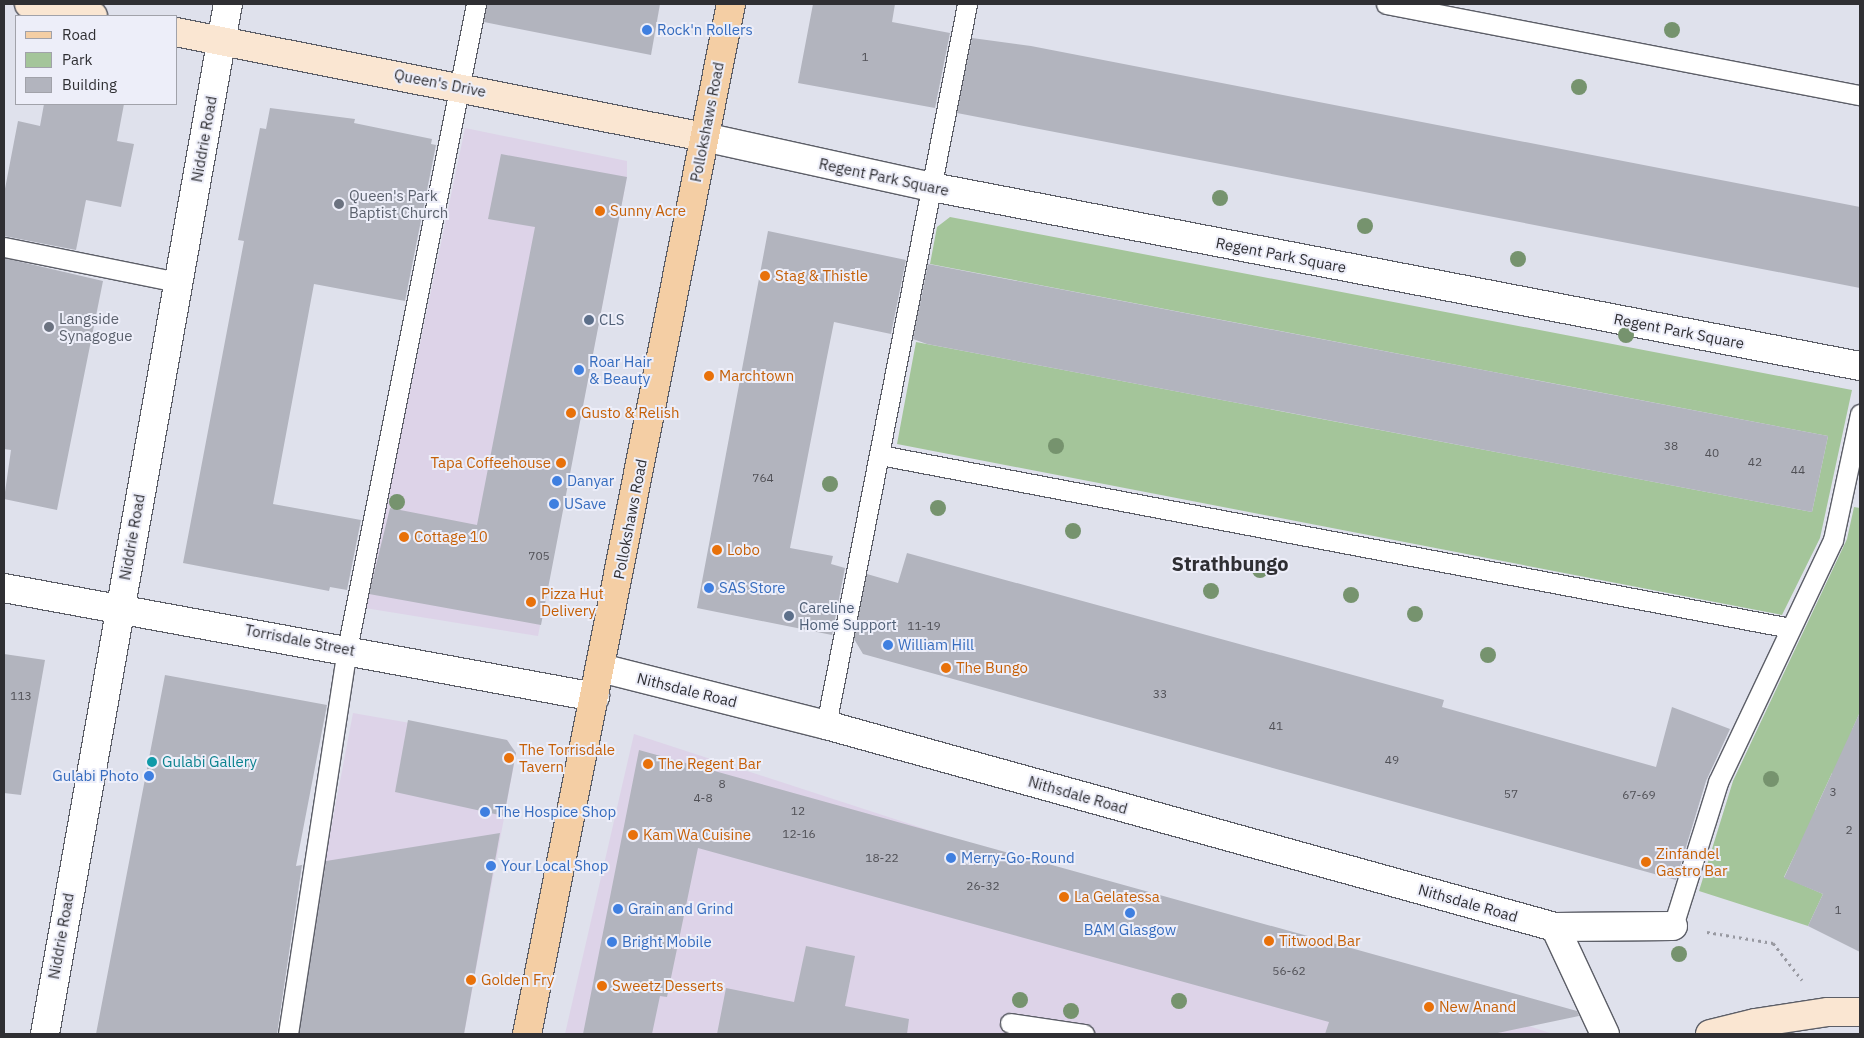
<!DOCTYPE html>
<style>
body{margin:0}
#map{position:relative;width:1864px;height:1038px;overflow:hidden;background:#dfe1ec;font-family:"IBM Plex Sans",sans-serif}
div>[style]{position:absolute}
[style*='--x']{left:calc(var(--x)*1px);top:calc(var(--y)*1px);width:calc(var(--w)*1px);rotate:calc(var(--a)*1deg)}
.commercial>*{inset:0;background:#ddd3e8}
.green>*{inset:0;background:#a4c59a}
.building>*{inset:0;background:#b2b4be}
.path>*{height:3px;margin-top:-1.5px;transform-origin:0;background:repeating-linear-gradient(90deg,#9899a1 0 2.5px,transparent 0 6.5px)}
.roads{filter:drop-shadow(1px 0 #5c5e67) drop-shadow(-1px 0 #5c5e67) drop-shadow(0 1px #5c5e67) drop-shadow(0 -1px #5c5e67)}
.lane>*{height:19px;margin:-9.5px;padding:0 9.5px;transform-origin:9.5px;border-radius:9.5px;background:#fff}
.street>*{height:28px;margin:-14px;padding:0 14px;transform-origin:14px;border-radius:14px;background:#fff}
.secondary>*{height:28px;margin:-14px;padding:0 14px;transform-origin:14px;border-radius:14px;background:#fae6d2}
.primary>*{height:28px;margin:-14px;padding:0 14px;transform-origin:14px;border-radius:14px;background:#f4cea4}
.trees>*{width:16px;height:16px;margin:-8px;border-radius:50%;background:#76936e}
.dots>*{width:14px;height:14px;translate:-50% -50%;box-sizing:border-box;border:2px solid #edeef9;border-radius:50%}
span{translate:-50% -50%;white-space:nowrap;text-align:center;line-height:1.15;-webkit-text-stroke:4px #edeef9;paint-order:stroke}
.number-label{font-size:12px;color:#505056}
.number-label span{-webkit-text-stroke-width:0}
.shop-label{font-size:15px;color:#366cbe}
.left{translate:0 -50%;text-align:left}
.right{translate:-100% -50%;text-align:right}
.street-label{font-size:15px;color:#2f2f33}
.worship-label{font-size:15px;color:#5b616d}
.food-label{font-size:15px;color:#c56008}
.service-label{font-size:15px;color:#4e5e75}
.culture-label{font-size:15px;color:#0d838f}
.district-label{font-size:20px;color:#2f2f33;font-weight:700}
.frame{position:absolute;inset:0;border:5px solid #2f2f33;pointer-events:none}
.legend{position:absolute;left:15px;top:15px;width:162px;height:90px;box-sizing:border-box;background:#edeef9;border:1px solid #a1a2aa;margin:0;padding:6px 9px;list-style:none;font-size:15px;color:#2f2f33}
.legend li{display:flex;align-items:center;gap:10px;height:25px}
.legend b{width:25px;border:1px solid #a1a2aa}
</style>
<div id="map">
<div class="commercial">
<i style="clip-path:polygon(465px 128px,627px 161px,627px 177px,538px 636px,365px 608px)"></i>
<i style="clip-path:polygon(353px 713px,507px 740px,516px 753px,464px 1034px,292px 1034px)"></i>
<i style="clip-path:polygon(634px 734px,1550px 1033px,565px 1034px)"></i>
</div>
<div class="green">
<i style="clip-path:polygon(950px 217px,1852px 390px,1820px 538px,1782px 615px,897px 444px,916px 342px,1812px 512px,1828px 436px,930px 264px,937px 227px)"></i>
<i style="clip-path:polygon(1854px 507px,1860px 508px,1860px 712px,1852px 730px,1860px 735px,1860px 782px,1854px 796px,1832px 773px,1815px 810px,1828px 818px,1823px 861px,1797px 850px,1784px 877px,1823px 894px,1808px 926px,1699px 891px,1733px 781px,1847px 539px)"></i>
</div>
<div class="building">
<i style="clip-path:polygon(487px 4px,660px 4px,651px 55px,484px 22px)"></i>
<i style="clip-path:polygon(813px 4px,895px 4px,892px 22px,950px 33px,935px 108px,798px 83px)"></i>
<i style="clip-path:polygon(972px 38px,1031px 46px,1860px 207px,1860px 288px,957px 113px)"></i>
<i style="clip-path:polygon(44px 104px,124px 104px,117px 141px,134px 144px,121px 207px,86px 200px,76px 250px,4px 236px,4px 194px,18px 121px,40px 126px)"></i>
<i style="clip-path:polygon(270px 108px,355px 119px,354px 123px,432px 139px,431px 144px,436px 145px,405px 301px,314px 284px,273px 504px,361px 520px,347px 590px,330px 587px,329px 591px,183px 563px,244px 241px,238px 240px,260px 128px,266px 129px)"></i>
<i style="clip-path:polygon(501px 154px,627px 177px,541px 625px,369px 594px,390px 508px,477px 525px,535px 227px,488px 219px)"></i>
<i style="clip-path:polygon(768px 231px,906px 260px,891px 334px,834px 322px,826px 362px,790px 548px,833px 556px,831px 564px,845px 568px,832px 635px,697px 608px)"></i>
<i style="clip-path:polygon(4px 258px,103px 281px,57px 510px,4px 499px,11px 450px,4px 449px)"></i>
<i style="clip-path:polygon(928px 264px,1828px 436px,1812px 512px,927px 344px,913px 339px)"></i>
<i style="clip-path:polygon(907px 553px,1444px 700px,1442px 707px,1656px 767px,1672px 707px,1730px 729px,1706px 781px,1676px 880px,863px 654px,854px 639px,867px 574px,898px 583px)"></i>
<i style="clip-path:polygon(4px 654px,45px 660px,21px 795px,4px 793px)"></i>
<i style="clip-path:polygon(165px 675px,327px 705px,296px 866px,302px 865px,277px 1034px,96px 1034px)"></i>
<i style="clip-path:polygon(1860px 712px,1860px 952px,1808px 926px,1823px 894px,1784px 878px)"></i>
<i style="clip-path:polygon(408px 720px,507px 740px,516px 753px,504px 816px,395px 792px)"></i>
<i style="clip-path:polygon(639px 750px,1577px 1011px,1579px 1016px,1493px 1034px,1325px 1034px,1329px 1022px,698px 848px,667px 997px,660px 996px,652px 1034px,583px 1034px)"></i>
<i style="clip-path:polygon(500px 833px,464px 1034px,299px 1034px,326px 861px)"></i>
<i style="clip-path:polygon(806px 946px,855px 956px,845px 1006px,909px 1019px,907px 1034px,717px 1034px,726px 988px,794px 1002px)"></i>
</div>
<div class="path">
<i style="--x:1707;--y:932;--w:67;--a:9.5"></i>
<i style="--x:1773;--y:943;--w:47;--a:51.9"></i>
</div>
<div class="roads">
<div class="lane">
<i style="--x:1386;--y:4;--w:483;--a:10.9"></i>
<i style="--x:4;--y:247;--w:177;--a:11.4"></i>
<i style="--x:880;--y:455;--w:926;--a:10.76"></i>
<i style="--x:826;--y:725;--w:735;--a:-78.93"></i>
<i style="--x:1673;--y:926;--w:151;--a:-72.6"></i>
<i style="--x:1718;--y:782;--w:268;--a:-64.6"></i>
<i style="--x:1833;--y:540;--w:129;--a:-77.9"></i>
<i style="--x:1010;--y:1023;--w:75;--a:8.5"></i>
<i style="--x:288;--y:1034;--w:389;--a:-81.3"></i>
<i style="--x:347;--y:649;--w:658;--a:-78.69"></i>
</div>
<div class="street">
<i style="--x:704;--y:137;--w:233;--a:12.4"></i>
<i style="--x:932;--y:187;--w:945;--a:10.92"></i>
<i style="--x:4;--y:588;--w:601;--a:10.45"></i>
<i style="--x:601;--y:668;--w:232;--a:14.2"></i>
<i style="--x:826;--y:725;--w:756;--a:15.49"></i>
<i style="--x:1555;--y:927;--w:118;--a:-0.5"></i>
<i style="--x:1555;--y:927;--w:118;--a:65"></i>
<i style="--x:45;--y:1034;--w:1046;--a:-79.93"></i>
</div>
<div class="secondary">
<i style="--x:29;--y:4;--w:65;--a:10.6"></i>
<i style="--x:176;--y:32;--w:538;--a:11.25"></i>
<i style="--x:1710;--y:1034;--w:46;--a:-13.7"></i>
<i style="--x:1755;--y:1023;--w:74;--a:-8.6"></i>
<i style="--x:1828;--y:1012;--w:32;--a:0"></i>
</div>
<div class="primary">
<i style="--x:527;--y:1034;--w:1050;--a:-78.8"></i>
</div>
</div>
<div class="trees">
<i style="left:1672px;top:30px"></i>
<i style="left:1579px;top:87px"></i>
<i style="left:1220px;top:198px"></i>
<i style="left:1365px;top:226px"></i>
<i style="left:1518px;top:259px"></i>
<i style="left:1626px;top:335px"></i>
<i style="left:1056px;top:446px"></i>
<i style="left:830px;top:484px"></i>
<i style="left:397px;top:502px"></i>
<i style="left:938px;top:508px"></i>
<i style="left:1073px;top:531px"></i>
<i style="left:1260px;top:570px"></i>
<i style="left:1211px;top:591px"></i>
<i style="left:1351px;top:595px"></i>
<i style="left:1415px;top:614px"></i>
<i style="left:1488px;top:655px"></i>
<i style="left:1771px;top:779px"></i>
<i style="left:1679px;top:954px"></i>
<i style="left:1020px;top:1000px"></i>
<i style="left:1179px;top:1001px"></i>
<i style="left:1071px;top:1011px"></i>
</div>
<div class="dots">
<i style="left:647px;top:30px;background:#3f7fe0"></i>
<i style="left:339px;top:204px;background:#6b7280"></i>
<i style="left:600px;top:211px;background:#e8710a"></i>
<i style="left:765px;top:276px;background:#e8710a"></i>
<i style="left:589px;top:320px;background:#5c6f8a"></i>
<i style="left:49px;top:327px;background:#6b7280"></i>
<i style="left:579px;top:370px;background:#3f7fe0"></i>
<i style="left:709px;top:376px;background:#e8710a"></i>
<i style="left:571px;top:413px;background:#e8710a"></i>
<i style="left:561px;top:463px;background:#e8710a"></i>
<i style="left:557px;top:481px;background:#3f7fe0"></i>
<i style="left:554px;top:504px;background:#3f7fe0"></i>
<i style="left:404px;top:537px;background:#e8710a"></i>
<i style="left:717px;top:550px;background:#e8710a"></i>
<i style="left:709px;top:588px;background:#3f7fe0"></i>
<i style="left:531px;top:602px;background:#e8710a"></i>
<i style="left:789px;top:616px;background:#5c6f8a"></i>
<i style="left:888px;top:645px;background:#3f7fe0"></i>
<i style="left:946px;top:668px;background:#e8710a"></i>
<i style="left:509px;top:758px;background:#e8710a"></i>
<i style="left:152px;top:762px;background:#0f9aa8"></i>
<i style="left:648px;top:764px;background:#e8710a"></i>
<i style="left:149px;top:776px;background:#3f7fe0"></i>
<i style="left:485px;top:812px;background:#3f7fe0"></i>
<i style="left:633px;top:835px;background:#e8710a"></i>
<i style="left:951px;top:858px;background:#3f7fe0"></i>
<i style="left:1646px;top:862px;background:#e8710a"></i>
<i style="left:491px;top:866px;background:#3f7fe0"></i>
<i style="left:1064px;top:897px;background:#e8710a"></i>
<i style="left:618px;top:909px;background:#3f7fe0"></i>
<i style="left:1130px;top:913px;background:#3f7fe0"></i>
<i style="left:1269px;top:941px;background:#e8710a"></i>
<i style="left:612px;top:942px;background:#3f7fe0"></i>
<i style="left:471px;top:980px;background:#e8710a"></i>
<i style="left:602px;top:986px;background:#e8710a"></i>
<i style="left:1429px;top:1007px;background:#e8710a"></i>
</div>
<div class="number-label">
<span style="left:865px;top:57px">1</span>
<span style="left:1671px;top:446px">38</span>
<span style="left:1712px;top:453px">40</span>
<span style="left:1755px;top:462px">42</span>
<span style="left:1798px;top:470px">44</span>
<span style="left:763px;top:478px">764</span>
<span style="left:539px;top:556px">705</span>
<span style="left:924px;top:626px">11-19</span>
<span style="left:1160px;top:694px">33</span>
<span style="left:21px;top:696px">113</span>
<span style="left:1276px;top:726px">41</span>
<span style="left:1392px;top:760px">49</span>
<span style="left:722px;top:784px">8</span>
<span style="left:1833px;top:792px">3</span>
<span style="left:1511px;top:794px">57</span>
<span style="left:1639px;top:795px">67-69</span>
<span style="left:703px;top:798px">4-8</span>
<span style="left:798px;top:811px">12</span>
<span style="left:1849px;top:830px">2</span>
<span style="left:799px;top:834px">12-16</span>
<span style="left:882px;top:858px">18-22</span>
<span style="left:983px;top:886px">26-32</span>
<span style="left:1838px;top:910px">1</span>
<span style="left:1289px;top:971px">56-62</span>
</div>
<div class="shop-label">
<span class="left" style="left:657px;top:30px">Rock'n Rollers</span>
<span class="left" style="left:589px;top:370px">Roar Hair<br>&amp; Beauty</span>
<span class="left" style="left:567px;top:481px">Danyar</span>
<span class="left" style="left:564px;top:504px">USave</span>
<span class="left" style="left:719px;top:588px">SAS Store</span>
<span class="left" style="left:898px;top:645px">William Hill</span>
<span class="right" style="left:139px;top:776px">Gulabi Photo</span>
<span class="left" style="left:495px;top:812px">The Hospice Shop</span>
<span class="left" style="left:961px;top:858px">Merry-Go-Round</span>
<span class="left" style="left:501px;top:866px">Your Local Shop</span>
<span class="left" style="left:628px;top:909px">Grain and Grind</span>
<span style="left:1130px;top:930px">BAM Glasgow</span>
<span class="left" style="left:622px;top:942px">Bright Mobile</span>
</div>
<div class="street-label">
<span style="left:440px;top:83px;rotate:11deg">Queen's Drive</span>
<span style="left:707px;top:122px;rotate:-79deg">Pollokshaws Road</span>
<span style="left:204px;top:139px;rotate:-80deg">Niddrie Road</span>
<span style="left:884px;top:177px;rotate:12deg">Regent Park Square</span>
<span style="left:1281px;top:255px;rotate:11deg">Regent Park Square</span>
<span style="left:1679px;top:331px;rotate:11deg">Regent Park Square</span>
<span style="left:630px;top:519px;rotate:-79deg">Pollokshaws Road</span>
<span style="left:132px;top:537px;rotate:-80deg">Niddrie Road</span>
<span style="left:300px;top:640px;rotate:11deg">Torrisdale Street</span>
<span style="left:687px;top:690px;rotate:14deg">Nithsdale Road</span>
<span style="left:1078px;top:795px;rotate:16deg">Nithsdale Road</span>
<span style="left:1468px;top:903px;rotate:16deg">Nithsdale Road</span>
<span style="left:61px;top:936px;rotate:-80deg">Niddrie Road</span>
</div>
<div class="worship-label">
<span class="left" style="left:349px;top:204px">Queen's Park<br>Baptist Church</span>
<span class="left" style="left:59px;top:327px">Langside<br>Synagogue</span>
</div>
<div class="food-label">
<span class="left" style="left:610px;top:211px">Sunny Acre</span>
<span class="left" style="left:775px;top:276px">Stag &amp; Thistle</span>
<span class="left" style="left:719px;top:376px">Marchtown</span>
<span class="left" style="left:581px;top:413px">Gusto &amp; Relish</span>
<span class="right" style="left:551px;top:463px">Tapa Coffeehouse</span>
<span class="left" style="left:414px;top:537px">Cottage 10</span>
<span class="left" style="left:727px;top:550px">Lobo</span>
<span class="left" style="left:541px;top:602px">Pizza Hut<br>Delivery</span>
<span class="left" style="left:956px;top:668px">The Bungo</span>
<span class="left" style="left:519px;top:758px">The Torrisdale<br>Tavern</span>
<span class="left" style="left:658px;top:764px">The Regent Bar</span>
<span class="left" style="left:643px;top:835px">Kam Wa Cuisine</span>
<span class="left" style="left:1656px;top:862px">Zinfandel<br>Gastro Bar</span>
<span class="left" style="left:1074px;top:897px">La Gelatessa</span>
<span class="left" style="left:1279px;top:941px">Titwood Bar</span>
<span class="left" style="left:481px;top:980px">Golden Fry</span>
<span class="left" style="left:612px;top:986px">Sweetz Desserts</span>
<span class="left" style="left:1439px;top:1007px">New Anand</span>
</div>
<div class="service-label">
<span class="left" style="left:599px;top:320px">CLS</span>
<span class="left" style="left:799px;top:616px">Careline<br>Home Support</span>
</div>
<div class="culture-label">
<span class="left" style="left:162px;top:762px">Gulabi Gallery</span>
</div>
<div class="district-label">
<span style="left:1230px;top:563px">Strathbungo</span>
</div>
<div class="frame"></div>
<ul class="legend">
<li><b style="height:6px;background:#f4cea4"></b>Road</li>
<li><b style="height:14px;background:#a4c59a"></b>Park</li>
<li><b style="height:14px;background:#b2b4be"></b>Building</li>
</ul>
</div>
